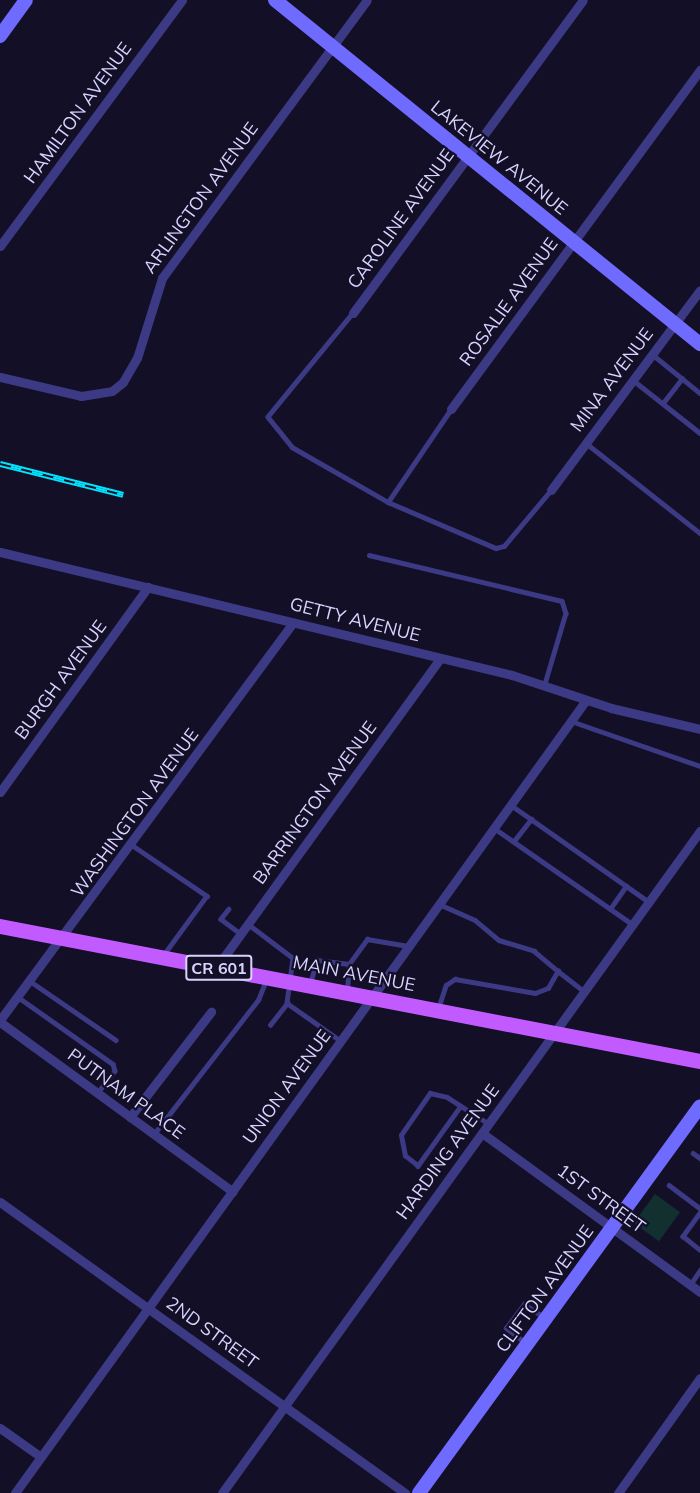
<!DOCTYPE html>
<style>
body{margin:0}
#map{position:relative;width:700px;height:1493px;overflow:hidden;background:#130f26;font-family:Mulish,sans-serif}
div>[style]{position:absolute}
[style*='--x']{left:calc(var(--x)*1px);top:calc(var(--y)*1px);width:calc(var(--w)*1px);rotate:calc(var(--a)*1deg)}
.green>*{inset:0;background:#12302f;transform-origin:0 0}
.lane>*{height:4.5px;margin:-2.25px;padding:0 2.25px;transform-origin:2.25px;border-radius:2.25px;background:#3d3a85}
.street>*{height:9px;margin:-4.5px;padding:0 4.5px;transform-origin:4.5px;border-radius:4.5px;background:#3d3a85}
.secondary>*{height:14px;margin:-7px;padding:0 7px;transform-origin:7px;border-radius:7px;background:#6f6bff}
.primary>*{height:15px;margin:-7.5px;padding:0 7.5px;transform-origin:7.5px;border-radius:7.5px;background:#c25bff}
.rail>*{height:6px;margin-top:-3px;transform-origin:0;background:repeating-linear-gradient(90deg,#130f26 0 11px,#00e5ff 0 22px);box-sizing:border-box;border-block:2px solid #00e5ff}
span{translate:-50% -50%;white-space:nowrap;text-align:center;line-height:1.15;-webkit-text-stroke:4.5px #130f26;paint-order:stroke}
.shield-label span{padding:2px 4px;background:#130f26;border:2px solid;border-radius:4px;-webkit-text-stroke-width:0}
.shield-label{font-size:16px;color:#d9d4ff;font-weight:700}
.street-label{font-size:18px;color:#d9d4ff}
</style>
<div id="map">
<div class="green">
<i style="left:655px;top:1194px;width:31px;height:36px;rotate:36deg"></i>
</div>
<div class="lane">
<i style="--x:353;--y:313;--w:134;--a:129.3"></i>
<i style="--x:268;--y:417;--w:38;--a:51"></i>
<i style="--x:292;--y:447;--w:111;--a:29.8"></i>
<i style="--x:388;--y:502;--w:112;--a:-55.9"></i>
<i style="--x:652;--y:354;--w:62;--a:39.1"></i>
<i style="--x:633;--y:380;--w:85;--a:38.3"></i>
<i style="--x:663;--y:403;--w:31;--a:-52"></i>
<i style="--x:586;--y:443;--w:145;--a:38.3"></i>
<i style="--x:388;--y:502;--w:117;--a:23.1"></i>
<i style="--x:496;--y:548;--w:8;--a:-14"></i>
<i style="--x:504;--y:546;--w:73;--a:-50"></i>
<i style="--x:369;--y:555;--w:198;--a:13.4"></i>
<i style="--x:562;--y:601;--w:13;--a:72"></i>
<i style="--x:566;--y:613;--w:74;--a:106.5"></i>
<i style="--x:571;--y:721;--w:137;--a:19.2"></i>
<i style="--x:511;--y:805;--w:169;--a:35.1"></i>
<i style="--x:494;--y:828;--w:168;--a:34.8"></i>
<i style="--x:514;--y:841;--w:28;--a:-52"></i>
<i style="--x:132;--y:845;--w:91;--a:34.2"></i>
<i style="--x:207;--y:896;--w:73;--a:126.1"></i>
<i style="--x:439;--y:904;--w:39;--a:24"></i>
<i style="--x:475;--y:920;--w:31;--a:40"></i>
<i style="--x:499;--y:940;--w:37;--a:17"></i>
<i style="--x:534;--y:951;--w:31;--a:40"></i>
<i style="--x:229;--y:909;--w:13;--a:129"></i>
<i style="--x:221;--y:919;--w:25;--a:37"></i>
<i style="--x:610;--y:909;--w:28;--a:-55"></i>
<i style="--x:248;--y:924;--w:56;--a:37.1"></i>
<i style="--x:293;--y:958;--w:45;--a:97.6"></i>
<i style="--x:287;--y:1003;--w:66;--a:35.1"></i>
<i style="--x:30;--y:981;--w:104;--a:34.5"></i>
<i style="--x:310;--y:983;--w:24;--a:-73"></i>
<i style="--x:317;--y:960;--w:32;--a:7"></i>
<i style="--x:349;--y:964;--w:31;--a:-54"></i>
<i style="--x:367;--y:939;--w:43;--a:9.5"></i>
<i style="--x:347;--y:991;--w:27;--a:-86"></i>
<i style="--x:18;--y:997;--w:116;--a:35.2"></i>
<i style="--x:113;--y:1064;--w:7;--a:74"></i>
<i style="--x:115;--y:1071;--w:28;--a:128"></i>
<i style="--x:438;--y:1009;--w:25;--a:-72"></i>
<i style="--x:446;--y:985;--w:11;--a:-34"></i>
<i style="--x:455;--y:979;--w:81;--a:9.9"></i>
<i style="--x:535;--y:993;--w:14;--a:-21"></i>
<i style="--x:548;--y:988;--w:20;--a:-60"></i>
<i style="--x:558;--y:971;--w:33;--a:38"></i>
<i style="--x:270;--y:1025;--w:28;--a:-52"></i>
<i style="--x:461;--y:1106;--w:74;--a:125.6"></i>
<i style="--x:418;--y:1166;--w:16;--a:-142"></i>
<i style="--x:405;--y:1156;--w:21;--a:-101"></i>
<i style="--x:401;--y:1135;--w:51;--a:-55.4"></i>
<i style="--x:430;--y:1093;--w:17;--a:13"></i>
<i style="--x:447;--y:1097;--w:50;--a:32.7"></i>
<i style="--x:154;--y:1134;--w:170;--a:-52.2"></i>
<i style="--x:258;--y:1000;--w:22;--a:-68"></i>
<i style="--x:693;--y:1153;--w:9;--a:36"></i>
<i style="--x:669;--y:1185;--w:39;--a:37"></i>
<i style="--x:700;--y:1213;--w:29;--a:126"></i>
<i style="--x:683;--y:1236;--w:22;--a:39"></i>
<i style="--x:690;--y:1285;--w:18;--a:-56"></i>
<i style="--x:525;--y:1343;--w:24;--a:-142"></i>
<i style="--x:506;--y:1328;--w:30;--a:-53"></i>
<i style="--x:524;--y:1304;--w:24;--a:33"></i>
</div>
<div class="street">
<i style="--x:0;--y:246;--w:306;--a:-53.5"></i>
<i style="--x:353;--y:313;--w:388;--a:-53.7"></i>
<i style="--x:0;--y:377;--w:83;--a:13.2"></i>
<i style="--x:81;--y:396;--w:31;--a:-9"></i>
<i style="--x:112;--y:391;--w:14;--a:-39"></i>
<i style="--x:123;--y:382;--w:28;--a:-60"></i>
<i style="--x:137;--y:358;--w:84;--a:-72.6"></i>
<i style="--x:162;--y:278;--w:345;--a:-53.6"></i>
<i style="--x:451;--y:409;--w:421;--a:-53.7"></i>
<i style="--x:551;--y:490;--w:249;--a:-53.3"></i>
<i style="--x:0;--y:552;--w:527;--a:13.51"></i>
<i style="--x:512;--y:675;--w:104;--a:18.4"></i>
<i style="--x:611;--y:708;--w:91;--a:13.3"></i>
<i style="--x:0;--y:792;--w:253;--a:-54.2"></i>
<i style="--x:216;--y:968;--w:382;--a:-54.1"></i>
<i style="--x:0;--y:1020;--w:494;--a:-53.6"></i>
<i style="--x:0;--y:1022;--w:288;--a:36.1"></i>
<i style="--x:130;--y:1117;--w:133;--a:-52.4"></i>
<i style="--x:482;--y:1133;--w:270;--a:36.1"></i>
<i style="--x:0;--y:1202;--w:499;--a:35.7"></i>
<i style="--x:0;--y:1428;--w:50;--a:35.3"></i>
<i style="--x:15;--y:1493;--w:977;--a:-54.24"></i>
<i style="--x:222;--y:1493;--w:817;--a:-54.17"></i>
<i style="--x:618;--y:1493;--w:141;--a:-54.5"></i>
</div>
<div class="secondary">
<i style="--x:275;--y:0;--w:547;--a:38.99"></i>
<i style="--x:0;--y:36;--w:44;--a:-54.2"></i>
<i style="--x:419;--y:1493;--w:478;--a:-54"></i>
</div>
<div class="primary">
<i style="--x:0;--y:926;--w:713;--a:10.92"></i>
</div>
<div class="rail">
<i style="--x:0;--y:464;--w:127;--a:14.1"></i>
</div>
<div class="shield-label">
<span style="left:219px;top:968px">CR 601</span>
</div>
<div class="street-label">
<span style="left:78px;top:113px;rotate:-54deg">HAMILTON AVENUE</span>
<span style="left:499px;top:158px;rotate:39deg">LAKEVIEW AVENUE</span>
<span style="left:201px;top:198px;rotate:-54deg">ARLINGTON AVENUE</span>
<span style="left:401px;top:219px;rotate:-54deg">CAROLINE AVENUE</span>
<span style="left:509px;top:302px;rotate:-54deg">ROSALIE AVENUE</span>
<span style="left:612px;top:380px;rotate:-53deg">MINA AVENUE</span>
<span style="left:355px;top:620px;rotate:14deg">GETTY AVENUE</span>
<span style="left:61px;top:680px;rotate:-54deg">BURGH AVENUE</span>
<span style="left:315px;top:803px;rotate:-54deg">BARRINGTON AVENUE</span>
<span style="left:135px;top:813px;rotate:-54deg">WASHINGTON AVENUE</span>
<span style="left:354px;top:974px;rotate:11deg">MAIN AVENUE</span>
<span style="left:287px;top:1087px;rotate:-54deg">UNION AVENUE</span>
<span style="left:126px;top:1094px;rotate:36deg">PUTNAM PLACE</span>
<span style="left:448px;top:1152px;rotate:-54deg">HARDING AVENUE</span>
<span style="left:601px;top:1199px;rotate:36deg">1ST STREET</span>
<span style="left:545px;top:1289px;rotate:-54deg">CLIFTON AVENUE</span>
<span style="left:212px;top:1333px;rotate:36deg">2ND STREET</span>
</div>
</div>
